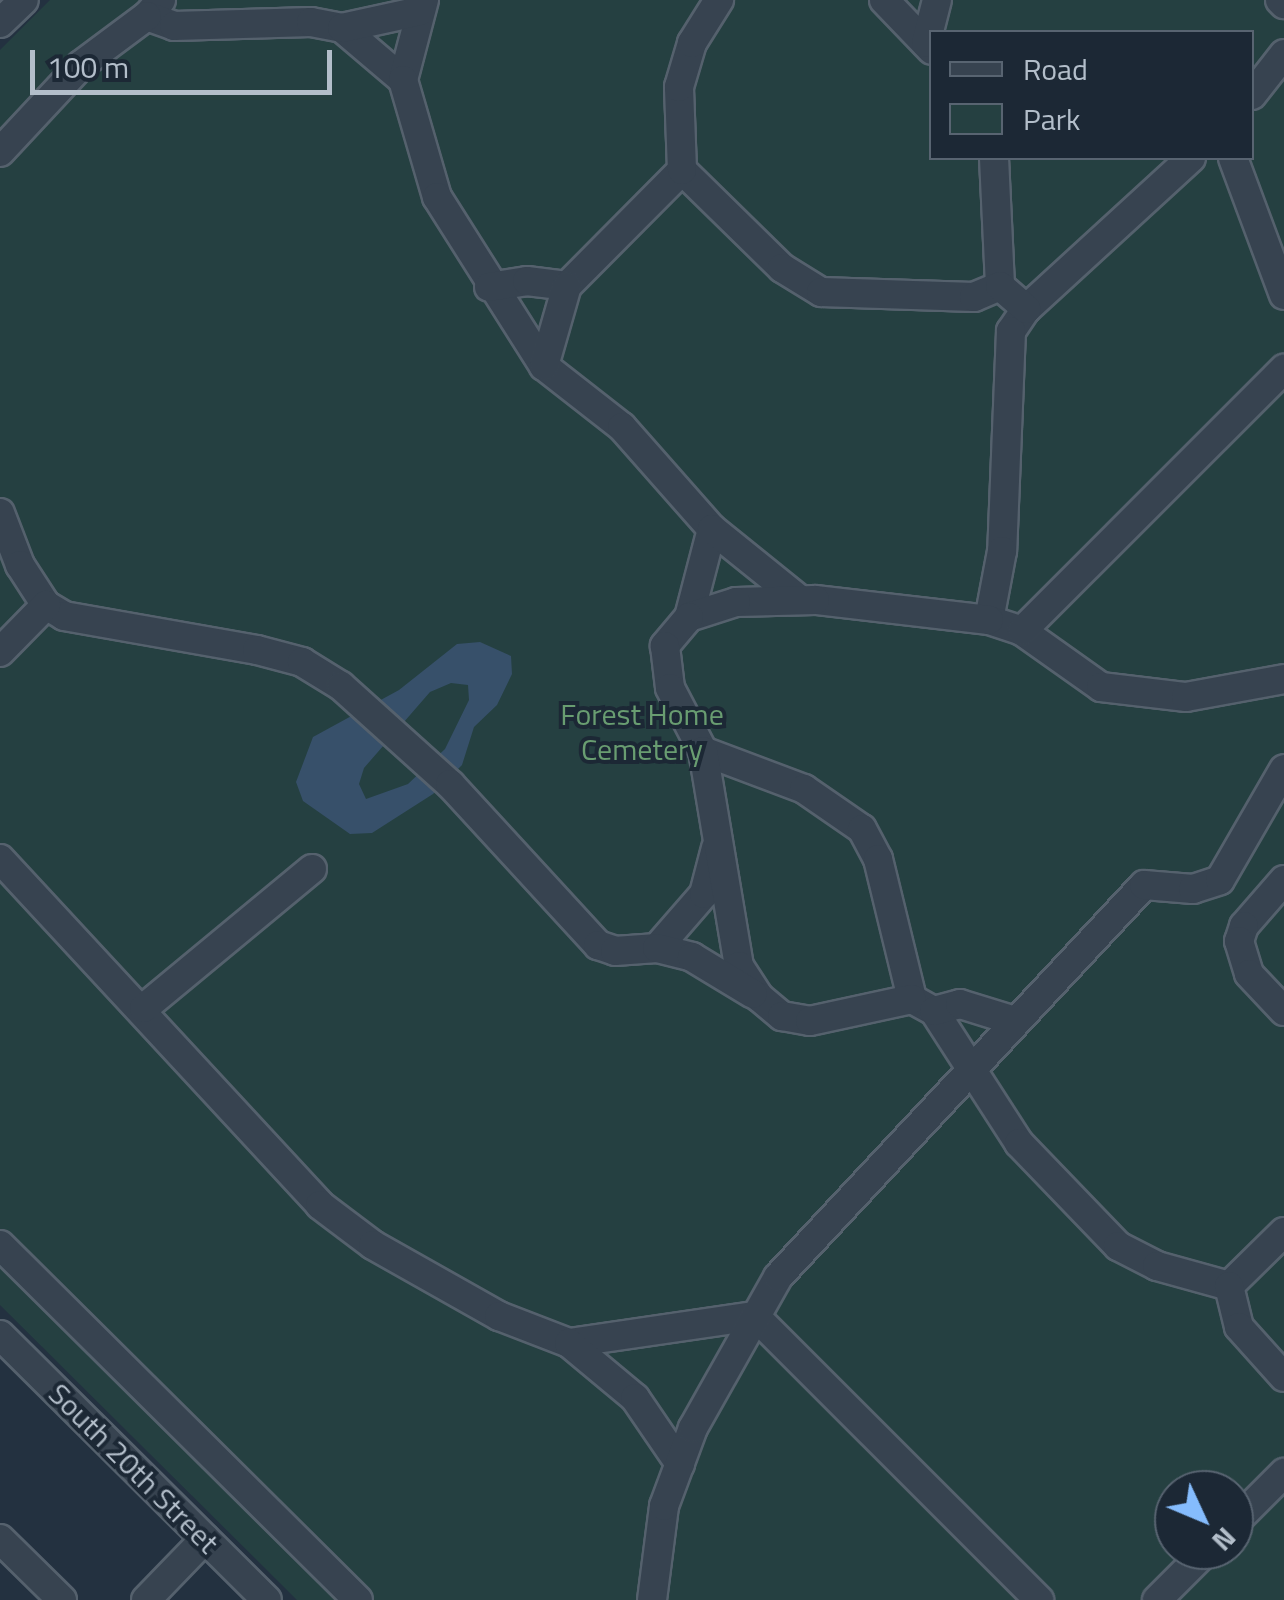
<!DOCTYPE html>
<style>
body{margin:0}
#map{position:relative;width:1284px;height:1600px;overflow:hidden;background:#233140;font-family:"Titillium Web",sans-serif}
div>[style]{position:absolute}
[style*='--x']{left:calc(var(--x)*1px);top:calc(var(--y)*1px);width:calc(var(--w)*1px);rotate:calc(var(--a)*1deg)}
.green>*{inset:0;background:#254041}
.water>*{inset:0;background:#37506a}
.roads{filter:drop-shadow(2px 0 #55616d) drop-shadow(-2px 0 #55616d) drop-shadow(0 2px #55616d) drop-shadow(0 -2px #55616d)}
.minor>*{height:28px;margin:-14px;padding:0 14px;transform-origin:14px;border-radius:14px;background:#374350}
span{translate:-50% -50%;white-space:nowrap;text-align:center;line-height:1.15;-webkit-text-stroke:8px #1c2835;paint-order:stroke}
.park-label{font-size:30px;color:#699d71}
.street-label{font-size:30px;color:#b3beca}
.legend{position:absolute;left:929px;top:30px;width:325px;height:130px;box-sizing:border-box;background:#1c2835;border:2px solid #586471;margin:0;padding:12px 18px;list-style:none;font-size:30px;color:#b3beca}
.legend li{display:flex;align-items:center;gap:20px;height:50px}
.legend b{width:50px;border:2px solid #586471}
.north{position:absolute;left:1154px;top:1470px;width:100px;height:100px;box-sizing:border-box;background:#1c2835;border:2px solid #586471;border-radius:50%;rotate:134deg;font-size:28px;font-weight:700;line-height:40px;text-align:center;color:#b3beca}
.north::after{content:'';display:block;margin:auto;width:35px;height:45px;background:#85bcfd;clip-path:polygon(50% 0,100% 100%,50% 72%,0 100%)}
.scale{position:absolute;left:30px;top:50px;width:302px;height:45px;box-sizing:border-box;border:5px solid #b3beca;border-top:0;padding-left:12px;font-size:30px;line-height:35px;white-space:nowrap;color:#b3beca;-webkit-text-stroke:8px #1c2835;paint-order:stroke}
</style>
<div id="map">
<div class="green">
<i style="clip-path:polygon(evenodd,50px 0,1284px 0,1284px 1600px,297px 1600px,0 1305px,0 50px,50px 0,932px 32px,1252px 32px,1252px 158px,932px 158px,932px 32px,50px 0,1174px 1490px,1234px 1490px,1234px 1550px,1174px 1550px,1174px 1490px)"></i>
</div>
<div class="water">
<i style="clip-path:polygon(evenodd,480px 642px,511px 656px,512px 674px,497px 705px,474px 727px,462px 765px,433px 794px,372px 833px,350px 834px,303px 801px,296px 782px,313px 737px,399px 690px,457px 644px,480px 642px,451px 683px,468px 685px,469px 700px,445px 749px,408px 784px,366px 799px,359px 784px,364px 768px,430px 692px,451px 683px)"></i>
</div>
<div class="roads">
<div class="minor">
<i style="--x:161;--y:0;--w:21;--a:131"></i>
<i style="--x:147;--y:16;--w:29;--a:20"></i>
<i style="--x:174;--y:26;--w:137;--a:-1.7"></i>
<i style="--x:311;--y:22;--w:32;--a:11"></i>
<i style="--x:342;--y:28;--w:80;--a:40.4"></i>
<i style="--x:424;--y:0;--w:83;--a:104.7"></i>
<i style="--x:403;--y:80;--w:122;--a:73.8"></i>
<i style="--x:437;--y:197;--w:200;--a:57.7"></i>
<i style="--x:544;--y:366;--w:99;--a:38"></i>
<i style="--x:622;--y:427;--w:136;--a:48.6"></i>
<i style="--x:712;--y:529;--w:91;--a:104.6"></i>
<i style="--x:884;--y:0;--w:69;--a:46.2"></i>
<i style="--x:1280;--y:0;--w:6;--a:45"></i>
<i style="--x:0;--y:23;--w:33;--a:-44"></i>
<i style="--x:342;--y:28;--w:80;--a:-12.3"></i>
<i style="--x:926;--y:43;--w:44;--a:-75.7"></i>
<i style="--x:1252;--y:95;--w:52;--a:-52"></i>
<i style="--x:0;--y:152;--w:119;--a:-47"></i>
<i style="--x:81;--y:65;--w:82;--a:-36.6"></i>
<i style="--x:994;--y:158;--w:128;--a:87.3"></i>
<i style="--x:1191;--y:158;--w:224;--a:137.5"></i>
<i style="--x:1026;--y:309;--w:27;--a:124"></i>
<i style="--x:1011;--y:331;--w:220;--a:92.3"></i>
<i style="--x:1002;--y:551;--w:70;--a:100.7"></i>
<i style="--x:989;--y:620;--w:35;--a:18"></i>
<i style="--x:1022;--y:631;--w:97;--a:35.3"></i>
<i style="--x:1101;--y:687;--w:86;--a:6.7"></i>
<i style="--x:1186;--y:697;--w:100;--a:-10.4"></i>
<i style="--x:1233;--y:158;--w:146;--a:69.6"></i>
<i style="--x:682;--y:170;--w:140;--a:44.4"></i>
<i style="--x:782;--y:268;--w:46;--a:31.6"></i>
<i style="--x:821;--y:292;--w:153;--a:1.9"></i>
<i style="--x:974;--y:297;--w:28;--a:-23"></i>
<i style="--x:1000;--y:286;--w:35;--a:41"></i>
<i style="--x:489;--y:287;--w:38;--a:-9"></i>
<i style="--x:527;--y:281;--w:40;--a:7.1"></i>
<i style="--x:567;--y:286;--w:163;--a:-45.2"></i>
<i style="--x:682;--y:170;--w:83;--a:-92.1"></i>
<i style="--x:679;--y:87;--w:46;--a:-73.5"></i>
<i style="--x:692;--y:43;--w:51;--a:-57.9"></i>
<i style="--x:544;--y:366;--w:83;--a:-74"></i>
<i style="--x:0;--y:513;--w:56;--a:69"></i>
<i style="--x:20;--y:565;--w:48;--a:57"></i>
<i style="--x:46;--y:605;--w:21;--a:31"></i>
<i style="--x:64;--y:616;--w:196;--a:10"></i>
<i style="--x:257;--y:650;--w:47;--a:14.9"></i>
<i style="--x:302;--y:662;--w:46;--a:31.6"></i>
<i style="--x:341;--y:686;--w:147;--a:42"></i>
<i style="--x:450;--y:784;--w:219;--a:47.4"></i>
<i style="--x:598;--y:945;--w:18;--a:19"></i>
<i style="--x:615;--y:951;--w:42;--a:-4.1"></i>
<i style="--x:657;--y:948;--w:72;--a:-49"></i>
<i style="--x:704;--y:894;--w:48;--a:-75.4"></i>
<i style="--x:712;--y:529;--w:113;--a:38.9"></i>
<i style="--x:989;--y:620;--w:175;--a:-173.4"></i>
<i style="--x:815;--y:600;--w:79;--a:178.5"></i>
<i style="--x:736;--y:602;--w:49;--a:162.3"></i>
<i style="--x:689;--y:617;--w:38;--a:130"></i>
<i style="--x:665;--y:646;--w:42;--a:83.2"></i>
<i style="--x:670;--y:688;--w:71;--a:62.4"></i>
<i style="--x:703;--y:751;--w:108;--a:20.6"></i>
<i style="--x:804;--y:789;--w:70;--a:34.6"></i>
<i style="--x:862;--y:829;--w:34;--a:62"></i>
<i style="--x:878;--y:859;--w:144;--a:76.3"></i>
<i style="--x:912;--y:999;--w:25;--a:29"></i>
<i style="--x:934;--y:1011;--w:157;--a:57.2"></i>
<i style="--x:1019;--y:1143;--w:143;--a:46.1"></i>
<i style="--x:1118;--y:1246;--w:44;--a:27.1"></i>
<i style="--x:1157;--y:1266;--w:75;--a:15.5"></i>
<i style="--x:1229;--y:1286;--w:77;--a:-44.5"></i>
<i style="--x:1022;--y:631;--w:371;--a:-45"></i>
<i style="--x:0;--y:652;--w:66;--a:-45.6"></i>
<i style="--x:703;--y:751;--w:218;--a:80.5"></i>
<i style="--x:739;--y:966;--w:37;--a:57"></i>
<i style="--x:759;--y:997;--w:30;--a:40"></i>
<i style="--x:782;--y:1016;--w:28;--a:10"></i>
<i style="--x:810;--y:1021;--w:104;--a:-12.2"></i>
<i style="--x:0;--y:859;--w:471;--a:47.2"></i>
<i style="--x:320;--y:1205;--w:66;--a:37"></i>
<i style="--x:373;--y:1245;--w:145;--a:29.4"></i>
<i style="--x:499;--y:1316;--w:75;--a:21.1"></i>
<i style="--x:569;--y:1343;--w:188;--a:-8.3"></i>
<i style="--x:755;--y:1316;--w:402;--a:45"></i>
<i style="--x:1284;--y:880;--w:61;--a:131"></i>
<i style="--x:1244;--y:926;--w:16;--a:108"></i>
<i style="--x:1239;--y:941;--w:34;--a:73"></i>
<i style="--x:1249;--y:974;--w:51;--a:46.6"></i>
<i style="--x:657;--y:948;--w:36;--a:14"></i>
<i style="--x:692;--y:957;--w:71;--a:31.2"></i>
<i style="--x:144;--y:1008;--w:218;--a:-39.6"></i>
<i style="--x:934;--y:1011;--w:27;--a:-15"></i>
<i style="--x:960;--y:1004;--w:58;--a:17.2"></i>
<i style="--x:0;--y:1245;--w:504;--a:44.76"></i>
<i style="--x:1229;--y:1286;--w:42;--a:76.3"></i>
<i style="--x:1239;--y:1327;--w:67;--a:48"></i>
<i style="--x:0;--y:1335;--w:376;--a:44.8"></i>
<i style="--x:569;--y:1343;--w:86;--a:39.8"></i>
<i style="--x:635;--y:1398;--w:80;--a:55.7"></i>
<i style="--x:1234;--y:1523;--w:71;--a:-45"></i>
<i style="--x:0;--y:1539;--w:87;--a:44.5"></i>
<i style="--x:146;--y:1600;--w:85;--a:-46"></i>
<i style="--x:652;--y:1600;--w:95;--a:-82.7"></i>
<i style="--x:664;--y:1506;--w:83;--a:-69.6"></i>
<i style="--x:693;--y:1428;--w:173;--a:-60.6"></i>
<i style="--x:778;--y:1277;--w:536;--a:-46.96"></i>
<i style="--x:1144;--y:885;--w:49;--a:4.7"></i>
<i style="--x:1193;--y:889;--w:28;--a:-18"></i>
<i style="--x:1220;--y:880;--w:128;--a:-60"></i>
<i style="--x:1157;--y:1600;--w:71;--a:-45"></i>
</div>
</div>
<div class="park-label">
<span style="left:642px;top:731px">Forest Home<br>Cemetery</span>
</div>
<div class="street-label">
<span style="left:134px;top:1468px;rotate:45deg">South 20th Street</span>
</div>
<ul class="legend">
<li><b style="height:12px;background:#374350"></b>Road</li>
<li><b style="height:28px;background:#254041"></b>Park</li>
</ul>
<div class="north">N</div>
<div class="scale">100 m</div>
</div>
